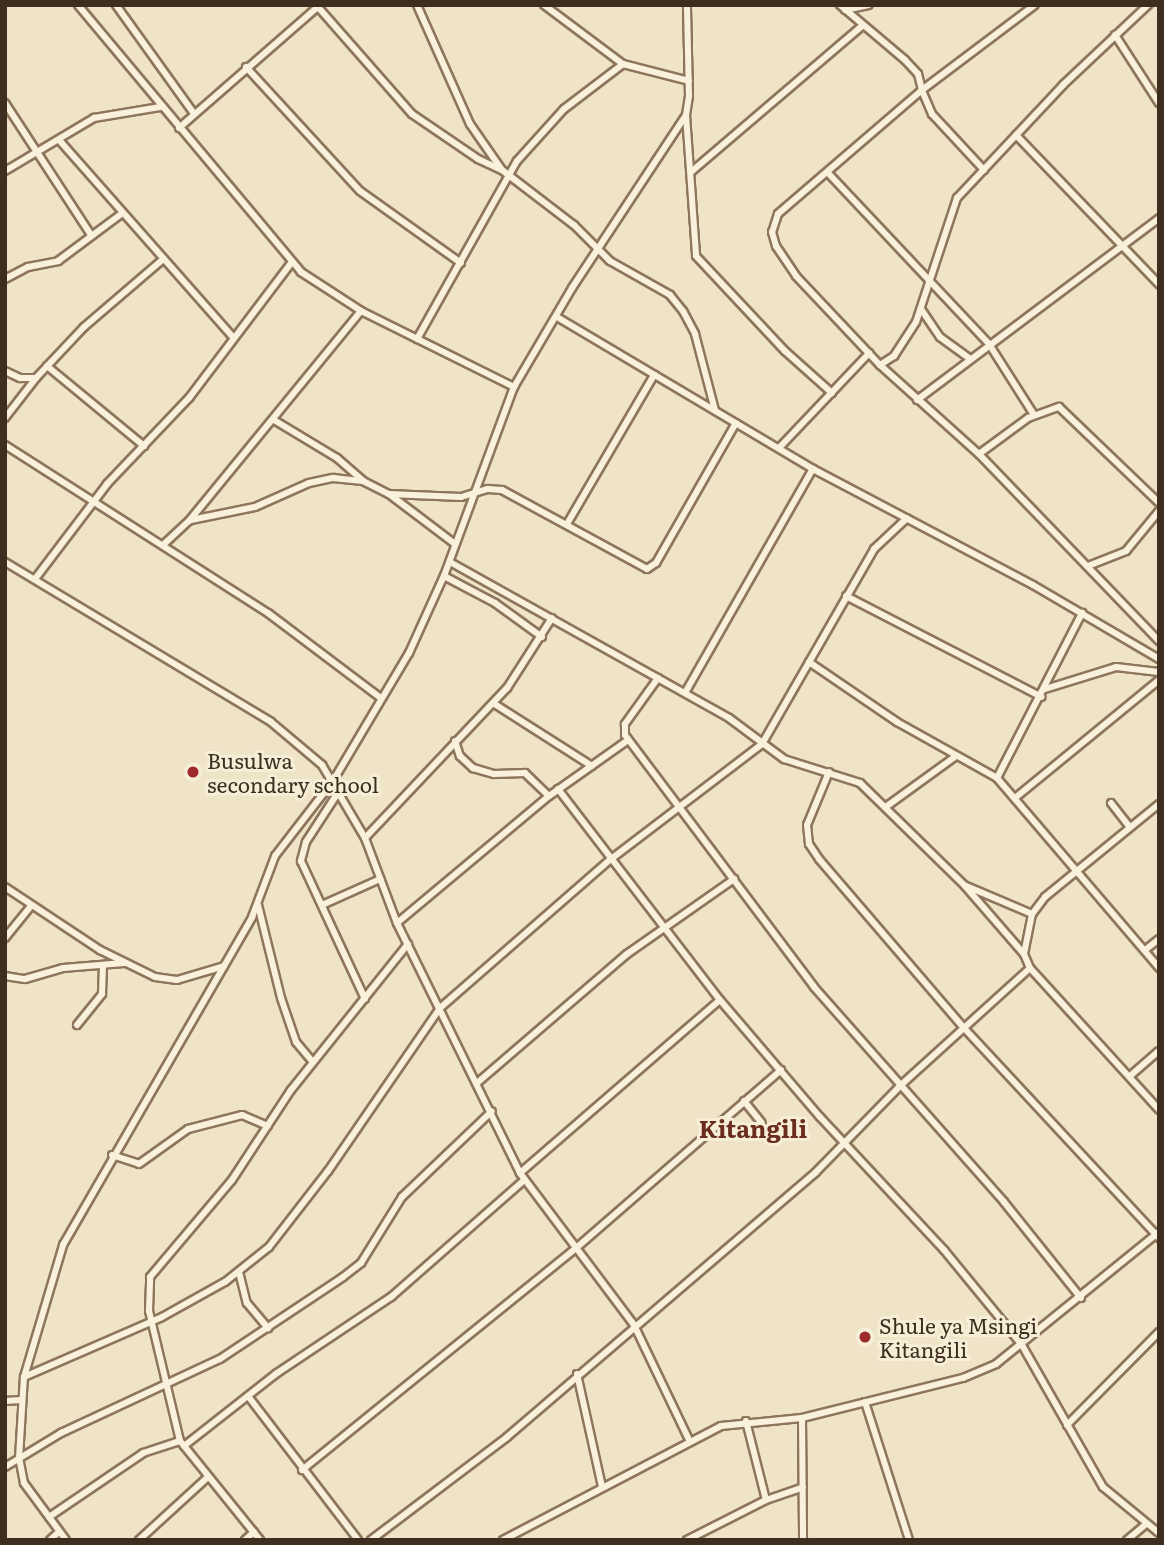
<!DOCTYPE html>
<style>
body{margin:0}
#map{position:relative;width:1164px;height:1545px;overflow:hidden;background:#f0e4c8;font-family:Literata,serif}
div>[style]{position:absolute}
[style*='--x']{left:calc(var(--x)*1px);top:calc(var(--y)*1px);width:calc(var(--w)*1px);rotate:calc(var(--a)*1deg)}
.roads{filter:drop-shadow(2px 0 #8d765c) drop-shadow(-2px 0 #8d765c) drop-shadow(0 2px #8d765c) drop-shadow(0 -2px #8d765c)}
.minor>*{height:6px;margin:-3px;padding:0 3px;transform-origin:3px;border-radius:3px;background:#faf1dc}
.dots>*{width:19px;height:19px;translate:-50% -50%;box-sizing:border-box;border:4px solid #f7eed8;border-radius:50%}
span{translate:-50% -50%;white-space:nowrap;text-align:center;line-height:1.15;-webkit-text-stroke:6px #f7eed8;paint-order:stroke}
.poi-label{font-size:21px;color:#3d2e20}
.left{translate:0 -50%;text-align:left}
.quarter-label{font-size:24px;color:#6b2e1e;font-weight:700}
.frame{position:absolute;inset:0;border:7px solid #3d2e20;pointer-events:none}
</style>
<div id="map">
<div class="roads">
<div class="minor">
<i style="--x:78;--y:5;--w:348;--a:50.1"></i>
<i style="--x:301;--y:272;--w:72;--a:33"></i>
<i style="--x:361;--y:311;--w:171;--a:26.4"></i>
<i style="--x:116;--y:5;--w:132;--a:54.3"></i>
<i style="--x:417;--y:5;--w:130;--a:66"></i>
<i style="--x:470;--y:124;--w:56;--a:55.2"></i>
<i style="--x:502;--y:170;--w:91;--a:37.4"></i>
<i style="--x:574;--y:225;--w:51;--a:45"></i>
<i style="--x:610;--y:261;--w:69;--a:29.5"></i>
<i style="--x:670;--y:295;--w:21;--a:51"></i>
<i style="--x:683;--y:311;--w:26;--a:62"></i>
<i style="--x:695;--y:334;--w:79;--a:75.3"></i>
<i style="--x:544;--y:5;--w:99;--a:36.8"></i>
<i style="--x:840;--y:5;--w:85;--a:40.2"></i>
<i style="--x:905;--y:60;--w:19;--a:47"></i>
<i style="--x:918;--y:74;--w:16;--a:76"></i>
<i style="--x:922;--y:90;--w:190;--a:139.3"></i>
<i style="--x:778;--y:214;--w:19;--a:108"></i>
<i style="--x:772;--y:232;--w:15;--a:74"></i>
<i style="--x:776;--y:246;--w:36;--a:56"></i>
<i style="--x:796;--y:276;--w:122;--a:46.7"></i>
<i style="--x:880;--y:365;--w:133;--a:42"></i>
<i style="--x:979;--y:454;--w:260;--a:46.1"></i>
<i style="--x:318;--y:7;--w:142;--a:48.7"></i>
<i style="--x:412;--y:114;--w:80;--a:34.3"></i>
<i style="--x:478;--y:159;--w:26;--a:25"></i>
<i style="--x:845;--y:10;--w:24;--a:-12"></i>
<i style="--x:1115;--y:35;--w:81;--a:57.1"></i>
<i style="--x:246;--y:67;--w:168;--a:47.4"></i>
<i style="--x:360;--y:191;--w:124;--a:35.5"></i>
<i style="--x:5;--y:103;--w:158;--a:56.9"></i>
<i style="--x:686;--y:115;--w:141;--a:85.9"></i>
<i style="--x:696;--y:256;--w:130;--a:46.9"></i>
<i style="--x:785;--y:351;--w:63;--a:41.8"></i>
<i style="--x:179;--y:128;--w:187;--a:-41.1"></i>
<i style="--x:1016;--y:135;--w:207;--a:46.2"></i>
<i style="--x:60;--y:141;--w:260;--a:48.6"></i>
<i style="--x:984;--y:170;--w:76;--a:-132.9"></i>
<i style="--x:932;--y:114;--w:26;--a:-113"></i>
<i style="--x:922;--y:90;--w:141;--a:-37"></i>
<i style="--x:5;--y:171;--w:104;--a:-30.8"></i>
<i style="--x:94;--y:118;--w:67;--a:-9.5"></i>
<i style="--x:691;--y:172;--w:225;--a:-40.5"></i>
<i style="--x:828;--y:173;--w:235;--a:46.7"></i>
<i style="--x:989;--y:344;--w:84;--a:57.6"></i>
<i style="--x:5;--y:279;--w:26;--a:-28"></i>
<i style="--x:28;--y:267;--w:31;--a:-11"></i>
<i style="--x:58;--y:261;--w:79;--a:-36.7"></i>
<i style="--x:921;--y:309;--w:34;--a:56"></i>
<i style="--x:940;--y:337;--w:37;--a:36"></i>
<i style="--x:557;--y:317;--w:298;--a:30.7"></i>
<i style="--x:813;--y:469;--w:249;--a:27.8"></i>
<i style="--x:1033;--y:585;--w:146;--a:30.4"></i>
<i style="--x:417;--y:339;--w:204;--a:-60.7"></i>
<i style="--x:517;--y:161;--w:70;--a:-47.9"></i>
<i style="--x:564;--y:109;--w:74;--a:-37.3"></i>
<i style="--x:623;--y:64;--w:68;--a:14.4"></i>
<i style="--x:880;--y:365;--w:17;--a:-33"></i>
<i style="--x:894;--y:356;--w:40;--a:-57.1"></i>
<i style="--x:916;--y:322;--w:131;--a:-71.7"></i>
<i style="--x:957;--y:198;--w:155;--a:-46.8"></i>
<i style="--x:1063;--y:85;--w:117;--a:-43.3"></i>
<i style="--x:47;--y:366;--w:126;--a:39.5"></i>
<i style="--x:5;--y:371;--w:17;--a:25"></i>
<i style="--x:20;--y:378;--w:16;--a:0"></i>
<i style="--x:917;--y:400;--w:303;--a:-36.9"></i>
<i style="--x:5;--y:418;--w:51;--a:-52.2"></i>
<i style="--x:36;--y:378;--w:70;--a:-46.7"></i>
<i style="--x:84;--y:327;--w:101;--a:-40.6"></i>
<i style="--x:274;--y:420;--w:74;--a:31.1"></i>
<i style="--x:337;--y:458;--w:35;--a:41"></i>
<i style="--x:363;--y:481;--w:29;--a:27"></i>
<i style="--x:389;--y:494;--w:83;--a:37.1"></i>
<i style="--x:5;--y:445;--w:312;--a:32.6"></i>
<i style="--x:268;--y:613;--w:141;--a:37"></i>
<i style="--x:779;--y:448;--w:131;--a:-46.5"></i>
<i style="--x:979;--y:454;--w:61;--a:-36.3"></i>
<i style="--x:1028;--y:418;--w:33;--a:-20"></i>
<i style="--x:1059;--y:407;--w:139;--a:43.8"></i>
<i style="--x:389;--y:494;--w:72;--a:2.4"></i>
<i style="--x:461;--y:497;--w:28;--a:-17"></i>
<i style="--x:488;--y:489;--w:14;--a:4"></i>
<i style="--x:502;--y:490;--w:165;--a:28.6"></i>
<i style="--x:647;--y:569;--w:11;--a:-34"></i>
<i style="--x:656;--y:563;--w:161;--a:-60.3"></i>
<i style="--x:191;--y:520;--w:65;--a:-11.5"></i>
<i style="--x:255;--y:507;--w:59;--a:-24"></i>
<i style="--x:309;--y:483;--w:25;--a:-12"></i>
<i style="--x:333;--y:478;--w:30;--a:6"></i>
<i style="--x:567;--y:524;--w:173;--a:-59.7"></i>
<i style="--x:163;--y:545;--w:35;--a:-43"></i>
<i style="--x:189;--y:521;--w:271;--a:-50.7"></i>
<i style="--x:5;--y:562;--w:310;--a:31"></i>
<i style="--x:271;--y:722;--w:67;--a:40.1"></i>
<i style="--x:322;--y:765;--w:85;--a:59.5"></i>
<i style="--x:365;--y:838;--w:91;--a:69.4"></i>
<i style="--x:397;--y:923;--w:279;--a:63.8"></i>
<i style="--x:520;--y:1173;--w:190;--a:53.1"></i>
<i style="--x:634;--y:1325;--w:127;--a:64.4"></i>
<i style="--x:450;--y:562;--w:320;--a:29.2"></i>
<i style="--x:729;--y:718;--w:69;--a:36.7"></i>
<i style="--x:784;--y:759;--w:80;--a:17.5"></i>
<i style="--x:860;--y:783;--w:147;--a:44.4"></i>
<i style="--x:965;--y:886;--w:90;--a:49.1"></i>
<i style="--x:1088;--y:566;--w:41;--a:-21.5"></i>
<i style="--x:1126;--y:551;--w:52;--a:-50.5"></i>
<i style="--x:444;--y:576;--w:58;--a:27.9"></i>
<i style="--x:495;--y:603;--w:58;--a:35.9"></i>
<i style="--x:35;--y:579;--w:119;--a:-52.8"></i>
<i style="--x:107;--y:484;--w:119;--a:-46.4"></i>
<i style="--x:189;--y:398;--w:169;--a:-52.9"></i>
<i style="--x:846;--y:596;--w:220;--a:27.3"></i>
<i style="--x:809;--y:662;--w:107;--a:34.3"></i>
<i style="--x:897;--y:722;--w:115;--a:29.2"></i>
<i style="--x:997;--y:778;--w:250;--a:49.5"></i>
<i style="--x:658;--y:678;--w:57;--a:125.7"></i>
<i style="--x:625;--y:724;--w:11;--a:90"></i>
<i style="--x:625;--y:735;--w:315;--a:53.1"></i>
<i style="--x:814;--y:987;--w:287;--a:48.5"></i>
<i style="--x:1004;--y:1202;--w:123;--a:51.3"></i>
<i style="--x:1045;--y:689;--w:74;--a:-17.2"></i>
<i style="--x:1116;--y:667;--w:43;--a:6.6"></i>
<i style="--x:685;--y:693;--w:258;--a:-60.3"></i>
<i style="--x:493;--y:703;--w:117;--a:32.5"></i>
<i style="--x:455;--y:741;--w:16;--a:72"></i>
<i style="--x:460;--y:756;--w:18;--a:43"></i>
<i style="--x:473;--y:768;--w:22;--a:16"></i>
<i style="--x:494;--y:774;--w:31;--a:-2"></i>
<i style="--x:525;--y:773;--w:33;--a:44"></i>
<i style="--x:829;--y:772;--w:57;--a:112.5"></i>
<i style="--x:807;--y:825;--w:19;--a:84"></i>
<i style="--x:809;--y:844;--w:18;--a:56"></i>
<i style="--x:819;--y:859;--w:223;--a:49.4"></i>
<i style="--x:964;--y:1028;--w:287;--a:47.1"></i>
<i style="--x:997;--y:778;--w:186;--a:-62.7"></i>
<i style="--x:558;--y:789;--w:266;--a:52.5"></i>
<i style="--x:720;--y:1000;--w:154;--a:49.5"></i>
<i style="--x:820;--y:1117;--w:182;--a:47"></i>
<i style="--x:944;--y:1250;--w:123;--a:50.6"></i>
<i style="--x:1022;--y:1345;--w:163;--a:60.3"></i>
<i style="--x:1103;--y:1487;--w:72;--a:39.4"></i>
<i style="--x:339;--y:791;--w:61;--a:122.9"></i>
<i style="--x:306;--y:842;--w:20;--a:105"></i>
<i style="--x:301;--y:861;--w:152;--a:65.1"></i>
<i style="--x:1015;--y:798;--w:186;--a:-39.3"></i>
<i style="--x:1111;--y:803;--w:29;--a:52"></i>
<i style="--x:1159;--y:804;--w:147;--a:140.8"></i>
<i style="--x:1045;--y:897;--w:21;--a:127"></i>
<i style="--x:1032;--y:914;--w:41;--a:101.3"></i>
<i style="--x:1024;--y:954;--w:15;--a:67"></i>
<i style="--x:1030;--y:968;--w:192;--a:47.7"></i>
<i style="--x:887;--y:806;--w:85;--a:-35.9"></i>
<i style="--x:365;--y:838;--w:207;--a:-46.6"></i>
<i style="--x:507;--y:688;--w:83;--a:-57.3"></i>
<i style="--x:966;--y:886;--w:72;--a:23"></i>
<i style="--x:5;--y:887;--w:114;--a:33.6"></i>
<i style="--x:100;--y:950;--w:61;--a:26.1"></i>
<i style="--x:155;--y:977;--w:22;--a:8"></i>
<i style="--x:177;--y:980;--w:49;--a:-16.6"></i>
<i style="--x:258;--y:905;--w:96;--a:76.1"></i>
<i style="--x:281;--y:998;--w:46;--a:71.2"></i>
<i style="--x:296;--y:1042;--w:25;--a:50"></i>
<i style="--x:322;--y:905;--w:64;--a:-24.1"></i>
<i style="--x:397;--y:923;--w:198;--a:-39.9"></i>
<i style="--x:549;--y:796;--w:97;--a:-35.3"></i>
<i style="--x:5;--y:938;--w:41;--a:-50.9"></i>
<i style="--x:1145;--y:950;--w:18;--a:-38"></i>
<i style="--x:5;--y:976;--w:20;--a:9"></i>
<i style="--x:25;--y:979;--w:40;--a:-16"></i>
<i style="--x:63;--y:968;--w:61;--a:-4.7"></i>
<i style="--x:77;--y:1025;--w:40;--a:-51"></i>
<i style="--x:102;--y:994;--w:29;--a:-88"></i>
<i style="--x:1130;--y:1076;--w:38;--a:-41"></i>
<i style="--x:477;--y:1083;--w:198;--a:-40.7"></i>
<i style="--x:627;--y:954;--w:131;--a:-35"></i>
<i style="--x:744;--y:1101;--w:28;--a:51"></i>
<i style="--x:112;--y:1155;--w:28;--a:18"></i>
<i style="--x:139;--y:1164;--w:60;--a:-35.5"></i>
<i style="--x:188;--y:1129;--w:56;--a:-14.5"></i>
<i style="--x:242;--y:1115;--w:28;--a:23"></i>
<i style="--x:520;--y:1173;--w:264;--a:-40.9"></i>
<i style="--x:239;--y:1272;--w:32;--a:76"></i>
<i style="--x:247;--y:1303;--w:33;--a:50"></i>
<i style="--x:577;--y:1374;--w:116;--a:77.5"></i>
<i style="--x:24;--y:1377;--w:150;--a:-23.5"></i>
<i style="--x:162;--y:1317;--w:72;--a:-29.1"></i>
<i style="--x:225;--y:1282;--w:56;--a:-38.5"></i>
<i style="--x:269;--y:1247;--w:96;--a:-52.2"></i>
<i style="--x:328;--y:1171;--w:198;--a:-55.5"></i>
<i style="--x:440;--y:1008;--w:227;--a:-41.1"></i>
<i style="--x:611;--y:859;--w:190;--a:-37.3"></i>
<i style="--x:762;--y:744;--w:225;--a:-60.1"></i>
<i style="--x:874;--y:549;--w:45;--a:-43.2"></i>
<i style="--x:248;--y:1396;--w:181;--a:52.6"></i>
<i style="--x:5;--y:1401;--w:16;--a:-4"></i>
<i style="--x:865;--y:1402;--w:145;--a:72.3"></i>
<i style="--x:802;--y:1418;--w:122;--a:89.5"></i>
<i style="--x:746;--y:1421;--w:81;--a:75.8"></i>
<i style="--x:1067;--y:1425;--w:131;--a:-45.3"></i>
<i style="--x:184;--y:1446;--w:118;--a:-38.1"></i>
<i style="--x:277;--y:1373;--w:137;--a:-33.7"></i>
<i style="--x:391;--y:1297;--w:177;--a:-41.3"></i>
<i style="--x:5;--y:1467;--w:66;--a:-31.3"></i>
<i style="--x:61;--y:1433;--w:175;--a:-25"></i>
<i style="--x:220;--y:1359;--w:148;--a:-33.7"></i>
<i style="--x:343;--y:1277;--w:23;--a:-38"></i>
<i style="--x:361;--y:1263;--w:78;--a:-58.2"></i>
<i style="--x:402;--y:1197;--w:124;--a:-43.7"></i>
<i style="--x:302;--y:1470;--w:351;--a:-39"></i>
<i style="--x:575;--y:1249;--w:273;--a:-41"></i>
<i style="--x:49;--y:1517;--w:114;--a:-34.2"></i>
<i style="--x:143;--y:1453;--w:39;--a:-18"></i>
<i style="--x:50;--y:1540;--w:12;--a:-42"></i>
<i style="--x:66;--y:1540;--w:71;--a:-126.4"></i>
<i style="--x:24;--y:1483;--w:25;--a:-101"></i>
<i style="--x:19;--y:1458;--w:81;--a:-86.5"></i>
<i style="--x:24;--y:1377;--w:138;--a:-73.5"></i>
<i style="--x:63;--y:1245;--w:379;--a:-60"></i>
<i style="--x:252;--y:917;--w:65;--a:-69.3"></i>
<i style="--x:275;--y:856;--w:95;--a:-52.3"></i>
<i style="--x:333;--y:781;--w:149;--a:-59.3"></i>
<i style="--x:409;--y:653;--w:85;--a:-65.6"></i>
<i style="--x:444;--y:576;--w:202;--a:-69.7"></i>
<i style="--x:514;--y:387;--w:115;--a:-59.6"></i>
<i style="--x:572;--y:288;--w:207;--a:-56.6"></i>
<i style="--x:686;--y:115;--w:19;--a:-81"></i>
<i style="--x:689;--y:96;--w:91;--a:-91.3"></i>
<i style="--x:139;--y:1540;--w:93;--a:-42.4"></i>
<i style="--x:245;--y:1540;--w:12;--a:-42"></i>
<i style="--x:260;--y:1540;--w:127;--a:-128.9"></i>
<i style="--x:180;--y:1441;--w:134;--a:-103.4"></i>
<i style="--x:149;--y:1311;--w:34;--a:-88"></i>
<i style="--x:150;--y:1277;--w:127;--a:-49.8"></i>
<i style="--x:232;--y:1180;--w:108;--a:-56.8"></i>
<i style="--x:291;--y:1090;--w:187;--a:-51.3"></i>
<i style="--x:371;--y:1540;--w:171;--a:-37.1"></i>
<i style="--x:507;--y:1437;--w:407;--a:-40.6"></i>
<i style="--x:816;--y:1172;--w:122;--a:-45.7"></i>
<i style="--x:901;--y:1085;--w:174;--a:-42.2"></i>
<i style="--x:503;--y:1540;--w:246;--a:-27.6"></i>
<i style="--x:721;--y:1426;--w:81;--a:-5.6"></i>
<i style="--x:802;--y:1418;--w:166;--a:-14"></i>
<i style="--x:963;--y:1378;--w:36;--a:-23"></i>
<i style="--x:996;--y:1364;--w:210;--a:-39"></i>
<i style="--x:687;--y:1540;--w:89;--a:-26.9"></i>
<i style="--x:766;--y:1500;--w:39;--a:-19"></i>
<i style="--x:1127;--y:1540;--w:23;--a:-40"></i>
</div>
</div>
<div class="dots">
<i style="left:193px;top:772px;background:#9e2a2b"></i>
<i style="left:865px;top:1337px;background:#9e2a2b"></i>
</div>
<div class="poi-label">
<span class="left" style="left:207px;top:772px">Busulwa<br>secondary school</span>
<span class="left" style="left:879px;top:1337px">Shule ya Msingi<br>Kitangili</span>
</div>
<div class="quarter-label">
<span style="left:753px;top:1128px">Kitangili</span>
</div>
<div class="frame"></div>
</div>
